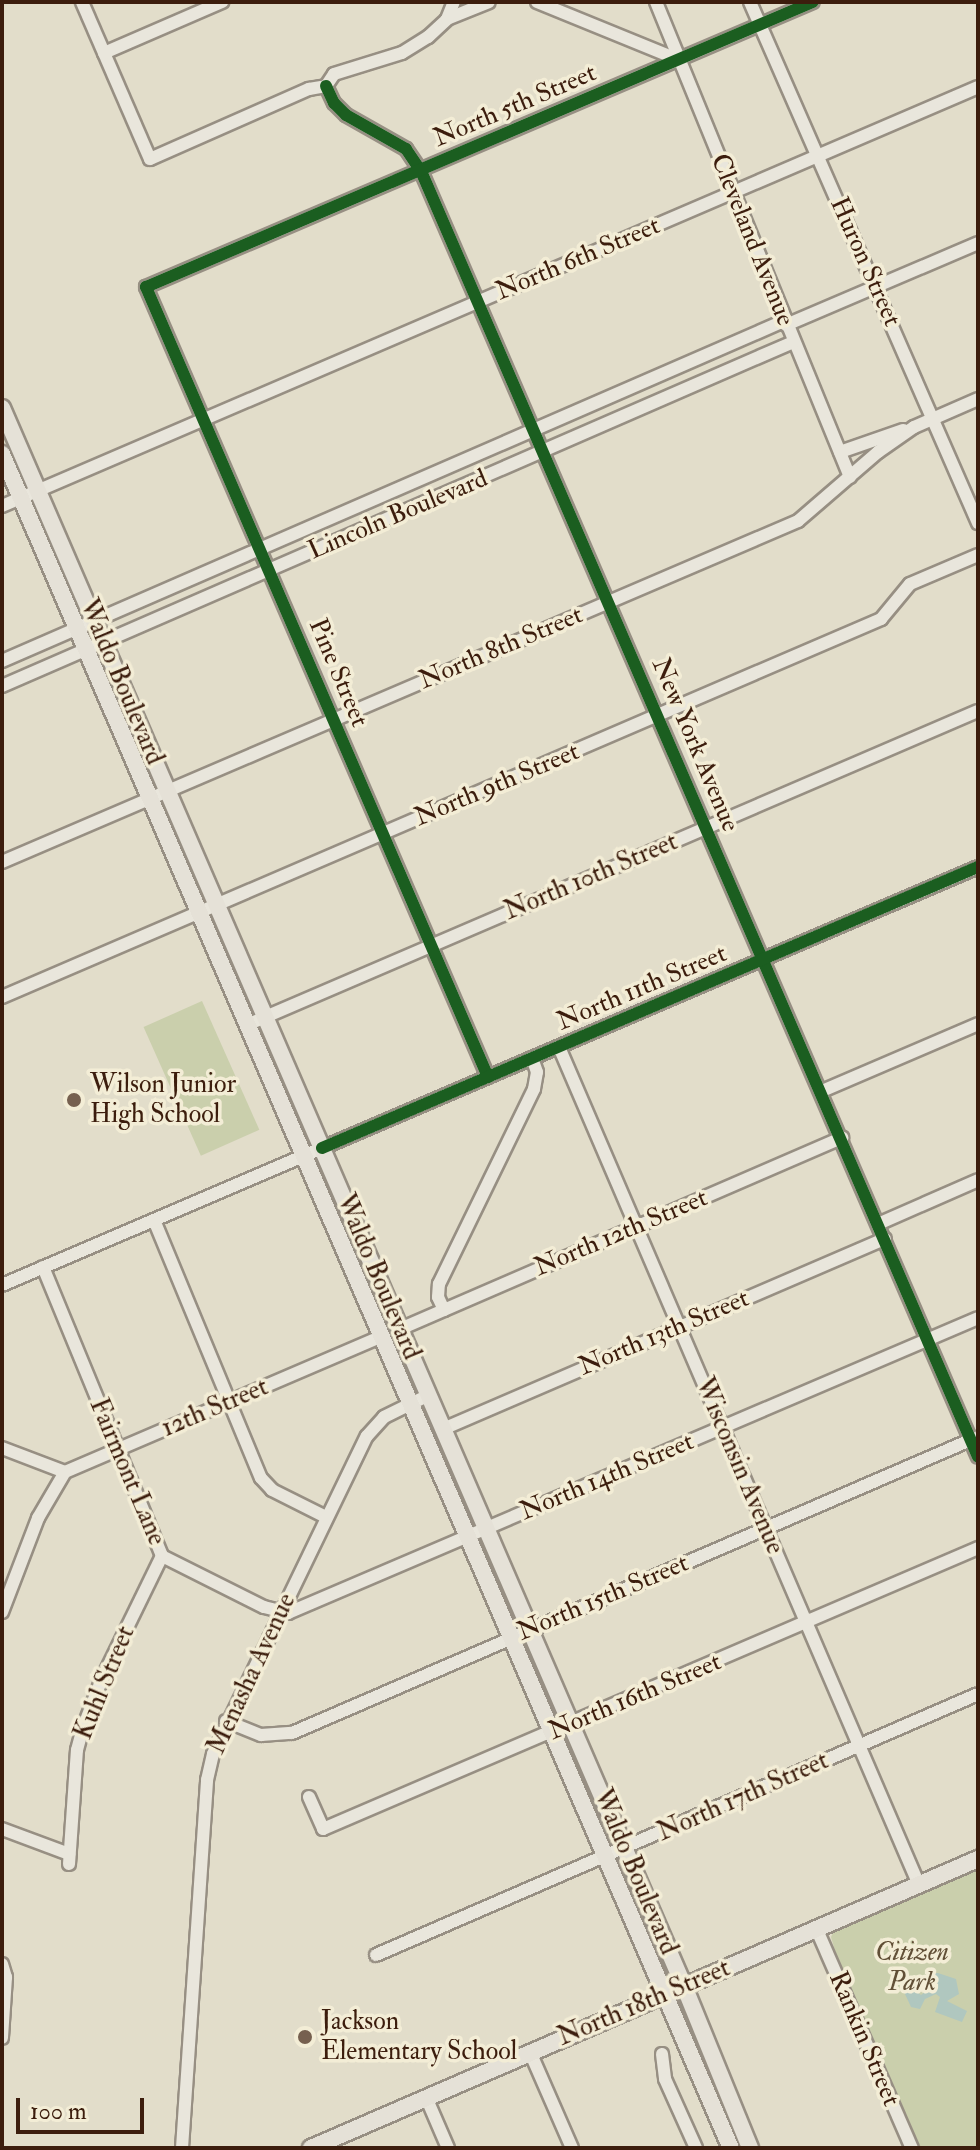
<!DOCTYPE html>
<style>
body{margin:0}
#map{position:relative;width:980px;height:2150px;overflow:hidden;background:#e2ddca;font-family:"IM FELL Double Pica",serif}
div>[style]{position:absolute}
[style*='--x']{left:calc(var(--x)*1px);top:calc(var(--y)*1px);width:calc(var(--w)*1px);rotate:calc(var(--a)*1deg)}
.green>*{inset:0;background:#cacfac;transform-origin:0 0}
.water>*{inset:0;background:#b0c7bf}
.roads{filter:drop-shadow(2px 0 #978f83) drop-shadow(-2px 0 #978f83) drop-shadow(0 2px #978f83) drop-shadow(0 -2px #978f83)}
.minor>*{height:12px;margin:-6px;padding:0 6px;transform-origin:6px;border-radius:6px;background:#e9e6dc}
.major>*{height:16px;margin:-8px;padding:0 8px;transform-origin:8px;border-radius:8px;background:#e5e1d7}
.cycleway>*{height:12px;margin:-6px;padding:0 6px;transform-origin:6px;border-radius:6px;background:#1b5e20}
.dots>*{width:22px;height:22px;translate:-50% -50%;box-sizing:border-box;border:4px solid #f3edd6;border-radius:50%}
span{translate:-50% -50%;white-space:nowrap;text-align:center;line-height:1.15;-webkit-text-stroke:7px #f3edd6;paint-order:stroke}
.street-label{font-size:26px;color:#3c1d0d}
.poi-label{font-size:26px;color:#3c1d0d}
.left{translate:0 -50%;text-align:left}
.park-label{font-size:26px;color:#614f36;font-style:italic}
.frame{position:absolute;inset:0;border:4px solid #3c1d0d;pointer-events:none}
.scale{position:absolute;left:16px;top:2098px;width:128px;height:36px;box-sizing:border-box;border:4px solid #3c1d0d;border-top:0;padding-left:10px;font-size:24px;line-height:28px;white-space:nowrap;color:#3c1d0d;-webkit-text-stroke:6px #f3edd6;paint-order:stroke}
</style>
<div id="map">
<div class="green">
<i style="left:202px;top:1001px;width:141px;height:64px;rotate:66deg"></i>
<i style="clip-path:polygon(978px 1869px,978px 2148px,919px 2148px,839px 1964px,831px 1937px,834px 1931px)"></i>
</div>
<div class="water">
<i style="clip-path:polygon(926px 1973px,938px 1973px,956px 1979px,959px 1994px,947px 2001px,967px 2011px,962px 2022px,935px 2012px,940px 1997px,936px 1994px,925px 1999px,920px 2009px,911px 2007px,899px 1981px,906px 1976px,911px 1978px,915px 1990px,921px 1995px,931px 1988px)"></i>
</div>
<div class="roads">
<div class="minor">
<i style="--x:82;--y:2;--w:171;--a:66.6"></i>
<i style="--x:150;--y:159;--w:174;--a:-23.8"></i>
<i style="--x:309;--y:89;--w:17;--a:-10"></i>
<i style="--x:326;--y:86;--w:14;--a:-56"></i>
<i style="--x:334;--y:74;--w:71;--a:-17.2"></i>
<i style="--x:402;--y:53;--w:31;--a:-32"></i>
<i style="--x:428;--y:37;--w:26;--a:-43"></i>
<i style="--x:447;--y:19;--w:45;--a:-22"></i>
<i style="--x:537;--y:2;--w:153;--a:22.2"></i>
<i style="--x:656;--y:2;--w:513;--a:67.78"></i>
<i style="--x:750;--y:2;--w:569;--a:66.36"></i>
<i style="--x:447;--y:19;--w:18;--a:-68"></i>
<i style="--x:104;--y:53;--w:129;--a:-23.4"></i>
<i style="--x:326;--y:86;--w:19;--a:65"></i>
<i style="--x:334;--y:103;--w:17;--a:45"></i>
<i style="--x:346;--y:115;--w:69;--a:29.5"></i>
<i style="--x:406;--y:149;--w:27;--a:56"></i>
<i style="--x:421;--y:171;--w:1401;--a:66.58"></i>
<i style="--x:786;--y:325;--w:209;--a:-23.1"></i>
<i style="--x:840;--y:452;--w:67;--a:-19.2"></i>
<i style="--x:2;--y:506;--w:1062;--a:-23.23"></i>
<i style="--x:2;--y:661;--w:853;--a:-23.5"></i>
<i style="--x:2;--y:686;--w:863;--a:-23.5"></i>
<i style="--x:2;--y:862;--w:866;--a:-23.19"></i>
<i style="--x:798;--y:521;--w:106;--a:-40.8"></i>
<i style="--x:878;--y:452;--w:44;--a:-34.8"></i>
<i style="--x:914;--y:427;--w:70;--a:-23.6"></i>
<i style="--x:2;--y:997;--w:957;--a:-23.27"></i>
<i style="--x:881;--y:619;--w:45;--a:-50.4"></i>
<i style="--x:910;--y:584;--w:74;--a:-23.1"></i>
<i style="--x:249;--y:1024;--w:793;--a:-23.24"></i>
<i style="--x:559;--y:1047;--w:912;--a:66.75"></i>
<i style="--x:488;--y:1077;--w:861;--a:-113.41"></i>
<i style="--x:146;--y:287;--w:725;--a:-23.14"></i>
<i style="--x:822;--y:1091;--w:170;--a:-23.2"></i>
<i style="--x:154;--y:1220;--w:279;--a:67.5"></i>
<i style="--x:261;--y:1478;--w:16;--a:47"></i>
<i style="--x:272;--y:1490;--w:60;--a:26.6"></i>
<i style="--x:878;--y:1224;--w:109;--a:-23.7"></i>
<i style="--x:43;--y:1267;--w:313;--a:67.6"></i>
<i style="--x:162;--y:1556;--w:114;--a:26.6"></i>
<i style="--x:264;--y:1607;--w:25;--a:14"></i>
<i style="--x:288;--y:1613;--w:750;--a:-23.15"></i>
<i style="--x:2;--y:1285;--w:1062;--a:-23.18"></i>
<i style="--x:444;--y:1310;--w:14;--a:-115"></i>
<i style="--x:438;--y:1297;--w:13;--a:-86"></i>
<i style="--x:439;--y:1284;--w:217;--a:-64"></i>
<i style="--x:534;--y:1089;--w:17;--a:-80"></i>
<i style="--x:537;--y:1072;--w:15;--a:-110"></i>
<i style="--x:400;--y:1329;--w:482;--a:-23.4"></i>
<i style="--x:443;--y:1429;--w:481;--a:-23.3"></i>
<i style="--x:2;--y:1448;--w:67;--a:20.9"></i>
<i style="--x:65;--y:1472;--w:346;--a:-23.2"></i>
<i style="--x:2;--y:1612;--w:101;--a:-69"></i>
<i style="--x:38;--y:1518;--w:53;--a:-59.6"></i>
<i style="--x:226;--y:1721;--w:38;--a:22"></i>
<i style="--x:261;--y:1735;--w:31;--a:-4"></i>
<i style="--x:292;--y:1733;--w:744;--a:-23.36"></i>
<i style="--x:309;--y:1797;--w:35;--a:66"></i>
<i style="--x:323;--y:1829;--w:713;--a:-23.22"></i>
<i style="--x:2;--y:1829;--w:72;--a:20.5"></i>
<i style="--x:69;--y:1864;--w:114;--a:-86"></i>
<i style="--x:77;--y:1750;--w:23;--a:-75"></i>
<i style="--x:83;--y:1728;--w:50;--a:-69"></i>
<i style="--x:101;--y:1681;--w:139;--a:-64"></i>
<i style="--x:817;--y:1930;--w:238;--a:66.5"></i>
<i style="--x:376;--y:1955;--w:656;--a:-23.44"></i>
<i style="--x:2;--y:1964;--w:14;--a:73"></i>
<i style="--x:6;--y:1977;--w:61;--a:93.8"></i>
<i style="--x:530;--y:2052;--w:105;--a:66.4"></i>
<i style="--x:662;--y:2054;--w:25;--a:83"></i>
<i style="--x:665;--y:2079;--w:76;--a:65.8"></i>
<i style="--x:426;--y:2097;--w:56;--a:66.7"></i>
<i style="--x:182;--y:2148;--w:369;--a:-86.1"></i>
<i style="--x:207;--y:1780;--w:27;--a:-77"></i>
<i style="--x:213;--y:1754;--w:353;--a:-64.2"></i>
<i style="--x:367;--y:1436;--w:25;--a:-48"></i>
<i style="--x:384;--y:1417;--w:50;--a:-26.1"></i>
</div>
<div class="major">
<i style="--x:2;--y:408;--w:1719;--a:66.63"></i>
<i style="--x:684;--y:1986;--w:175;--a:67.8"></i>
<i style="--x:2;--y:454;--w:1844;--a:66.72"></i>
<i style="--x:311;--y:2148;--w:727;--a:-23.43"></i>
</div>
</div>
<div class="cycleway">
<i style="--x:326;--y:86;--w:19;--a:65"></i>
<i style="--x:334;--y:103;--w:17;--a:45"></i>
<i style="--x:346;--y:115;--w:69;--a:29.5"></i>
<i style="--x:406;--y:149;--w:27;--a:56"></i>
<i style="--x:421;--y:171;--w:1401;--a:66.58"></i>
<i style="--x:488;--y:1077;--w:861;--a:-113.41"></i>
<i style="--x:146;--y:287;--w:725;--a:-23.14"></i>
<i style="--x:322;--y:1148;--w:714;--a:-23.19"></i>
</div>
<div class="dots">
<i style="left:74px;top:1100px;background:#76604f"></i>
<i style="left:305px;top:2037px;background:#76604f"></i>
</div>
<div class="street-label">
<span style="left:515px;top:106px;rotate:-23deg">North 5th Street</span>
<span style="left:752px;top:240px;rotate:68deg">Cleveland Avenue</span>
<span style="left:578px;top:259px;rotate:-23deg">North 6th Street</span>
<span style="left:865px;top:262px;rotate:66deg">Huron Street</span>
<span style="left:398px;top:515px;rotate:-23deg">Lincoln Boulevard</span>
<span style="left:501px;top:648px;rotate:-23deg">North 8th Street</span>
<span style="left:338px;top:673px;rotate:67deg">Pine Street</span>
<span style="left:121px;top:682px;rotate:67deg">Waldo Boulevard</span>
<span style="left:695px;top:745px;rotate:67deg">New York Avenue</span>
<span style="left:497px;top:785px;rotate:-23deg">North 9th Street</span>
<span style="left:591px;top:877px;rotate:-23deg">North 10th Street</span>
<span style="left:642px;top:988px;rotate:-23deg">North 11th Street</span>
<span style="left:621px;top:1233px;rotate:-23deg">North 12th Street</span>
<span style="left:378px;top:1277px;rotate:67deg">Waldo Boulevard</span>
<span style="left:664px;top:1333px;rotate:-23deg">North 13th Street</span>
<span style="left:215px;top:1408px;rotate:-23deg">12th Street</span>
<span style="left:739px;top:1466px;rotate:67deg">Wisconsin Avenue</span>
<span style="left:127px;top:1472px;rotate:67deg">Fairmont Lane</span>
<span style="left:607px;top:1477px;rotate:-23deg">North 14th Street</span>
<span style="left:603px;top:1598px;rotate:-23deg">North 15th Street</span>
<span style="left:252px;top:1674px;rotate:-65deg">Menasha Avenue</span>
<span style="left:105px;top:1683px;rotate:-68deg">Kuhl Street</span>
<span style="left:635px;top:1697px;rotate:-23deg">North 16th Street</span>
<span style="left:743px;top:1797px;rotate:-24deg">North 17th Street</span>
<span style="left:635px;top:1872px;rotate:67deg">Waldo Boulevard</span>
<span style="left:644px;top:2003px;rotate:-23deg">North 18th Street</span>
<span style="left:864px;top:2039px;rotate:67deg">Rankin Street</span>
</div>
<div class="poi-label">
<span class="left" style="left:90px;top:1100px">Wilson Junior<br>High School</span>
<span class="left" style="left:321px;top:2037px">Jackson<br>Elementary School</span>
</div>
<div class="park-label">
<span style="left:912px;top:1968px">Citizen<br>Park</span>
</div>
<div class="frame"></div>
<div class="scale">100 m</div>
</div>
